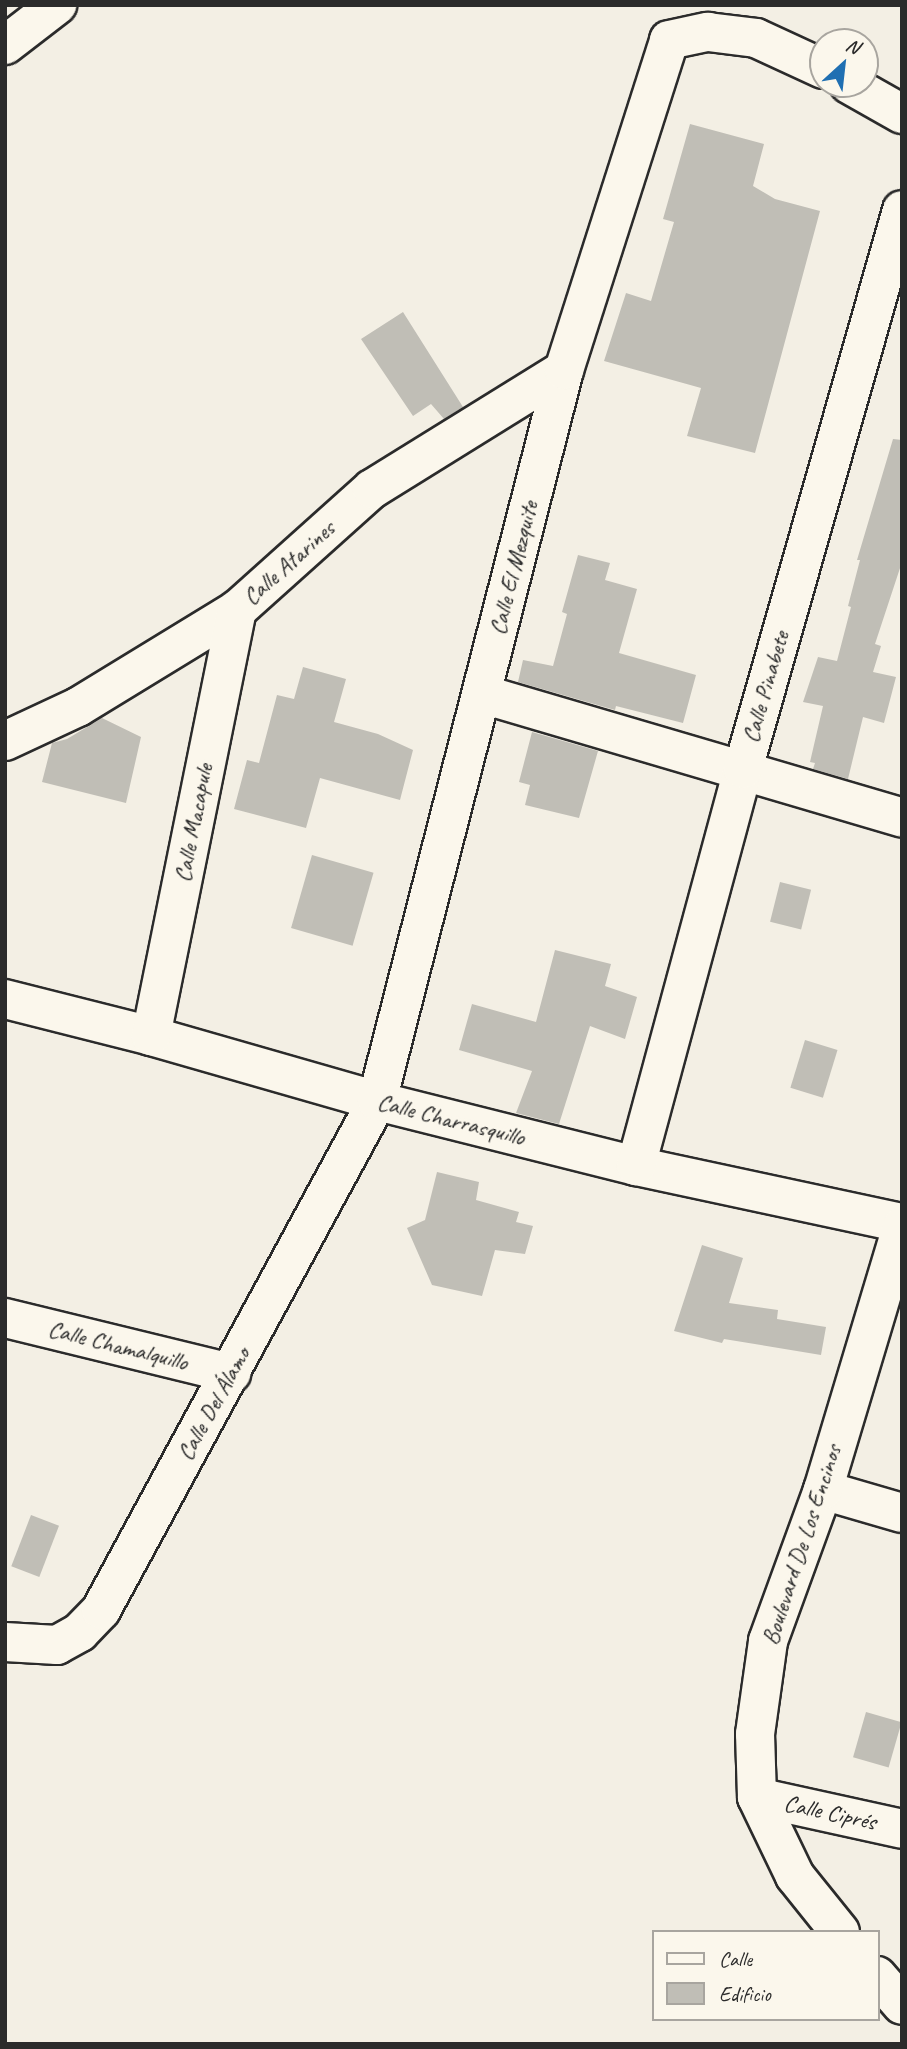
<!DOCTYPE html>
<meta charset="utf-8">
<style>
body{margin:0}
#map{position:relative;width:907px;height:2049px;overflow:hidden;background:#f3efe4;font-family:Caveat,sans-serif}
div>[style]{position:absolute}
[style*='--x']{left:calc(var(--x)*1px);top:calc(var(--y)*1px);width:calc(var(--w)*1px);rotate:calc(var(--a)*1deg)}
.building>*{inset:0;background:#c0beb6;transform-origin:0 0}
.roads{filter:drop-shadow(2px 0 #2b2b2b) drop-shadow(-2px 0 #2b2b2b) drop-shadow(0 2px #2b2b2b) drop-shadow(0 -2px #2b2b2b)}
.minor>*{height:38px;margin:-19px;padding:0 19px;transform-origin:19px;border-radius:19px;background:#fbf7ec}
span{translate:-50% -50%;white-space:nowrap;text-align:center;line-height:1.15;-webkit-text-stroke:5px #fbf7ec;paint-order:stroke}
.street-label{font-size:24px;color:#2b2b2b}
.frame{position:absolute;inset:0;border:7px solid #2b2b2b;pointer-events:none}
.legend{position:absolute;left:652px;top:1930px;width:228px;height:91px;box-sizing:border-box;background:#fbf7ec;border:2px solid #a8a59f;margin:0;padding:9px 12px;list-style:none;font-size:21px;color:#2b2b2b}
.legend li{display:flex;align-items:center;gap:14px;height:35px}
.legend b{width:35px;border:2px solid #a8a59f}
.north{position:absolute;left:809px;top:28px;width:70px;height:70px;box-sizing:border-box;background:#fbf7ec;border:2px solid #a8a59f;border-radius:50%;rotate:27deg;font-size:19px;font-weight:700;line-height:28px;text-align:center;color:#2b2b2b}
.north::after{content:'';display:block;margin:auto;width:24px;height:32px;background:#1f6fb2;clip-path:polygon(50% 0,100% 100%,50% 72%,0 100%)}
</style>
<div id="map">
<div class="building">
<i style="clip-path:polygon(690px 124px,764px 144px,753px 186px,775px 199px,820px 211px,755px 453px,687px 436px,701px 388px,604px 361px,626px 293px,651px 301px,674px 222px,663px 219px)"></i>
<i style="clip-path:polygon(403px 312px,463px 407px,444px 419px,431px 404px,413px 416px,361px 339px)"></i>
<i style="clip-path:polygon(893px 439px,902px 440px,902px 562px,875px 644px,881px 646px,873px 672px,896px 677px,884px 723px,863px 717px,848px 779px,813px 769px,815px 763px,810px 762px,823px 706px,803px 702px,818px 657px,837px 661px,851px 607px,848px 606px,860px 560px,857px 560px)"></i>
<i style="clip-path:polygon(578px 555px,610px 563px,605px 580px,637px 589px,619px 653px,696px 675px,683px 723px,616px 706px,615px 710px,518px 682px,523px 660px,553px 666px,567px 614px,562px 612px)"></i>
<i style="clip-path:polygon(303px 667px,346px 679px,334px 722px,378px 734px,413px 750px,400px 800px,320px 778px,306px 828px,234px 809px,247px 760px,259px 763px,277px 695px,294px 699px)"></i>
<i style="clip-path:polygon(102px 718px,141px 737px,126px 803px,42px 782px,52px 743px,67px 739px)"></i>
<i style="clip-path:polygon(532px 732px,598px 751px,579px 818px,525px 805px,530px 785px,519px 782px)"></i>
<i style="left:312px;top:855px;width:64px;height:76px;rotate:16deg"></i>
<i style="left:780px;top:882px;width:32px;height:41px;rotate:14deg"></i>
<i style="clip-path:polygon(555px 950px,611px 964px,605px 986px,637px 997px,625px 1039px,590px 1026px,559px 1124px,516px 1113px,532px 1071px,459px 1050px,472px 1004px,536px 1022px)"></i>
<i style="left:805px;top:1040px;width:34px;height:50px;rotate:17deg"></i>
<i style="clip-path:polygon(437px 1172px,479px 1182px,476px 1200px,519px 1212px,516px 1222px,533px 1226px,525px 1254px,495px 1250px,482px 1296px,432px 1285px,407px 1228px,425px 1220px)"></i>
<i style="clip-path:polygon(702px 1245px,743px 1258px,729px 1303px,778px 1310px,777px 1319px,826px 1327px,821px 1355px,724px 1339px,722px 1343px,674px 1331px)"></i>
<i style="left:31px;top:1515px;width:30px;height:55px;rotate:21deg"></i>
<i style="left:866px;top:1712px;width:37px;height:47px;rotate:16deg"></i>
</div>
<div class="roads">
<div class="minor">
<i style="--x:5;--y:45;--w:66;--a:-37.6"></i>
<i style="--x:849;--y:84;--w:61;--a:29.5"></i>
<i style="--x:482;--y:694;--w:438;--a:16.4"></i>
<i style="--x:5;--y:741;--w:81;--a:-25"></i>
<i style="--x:78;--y:707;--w:186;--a:-31.4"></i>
<i style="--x:237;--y:610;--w:181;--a:-41.9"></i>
<i style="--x:372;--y:489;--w:226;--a:-31.8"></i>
<i style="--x:5;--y:999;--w:151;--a:14.2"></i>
<i style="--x:151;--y:1036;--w:235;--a:16"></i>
<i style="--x:377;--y:1101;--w:267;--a:14.1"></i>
<i style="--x:636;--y:1166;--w:272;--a:12.1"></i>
<i style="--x:151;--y:1036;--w:435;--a:-78.6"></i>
<i style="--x:636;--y:1166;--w:411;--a:-74.9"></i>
<i style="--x:743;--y:769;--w:581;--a:-74.12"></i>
<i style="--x:5;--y:1318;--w:233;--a:13.7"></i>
<i style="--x:823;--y:1490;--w:82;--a:16.2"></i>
<i style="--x:5;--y:1642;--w:52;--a:3.3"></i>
<i style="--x:57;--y:1645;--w:26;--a:-29"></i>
<i style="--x:80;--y:1632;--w:30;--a:-46"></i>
<i style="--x:101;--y:1610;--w:579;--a:-61.53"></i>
<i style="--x:377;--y:1101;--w:755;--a:-75.65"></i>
<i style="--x:564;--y:370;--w:346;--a:-72.3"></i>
<i style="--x:669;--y:40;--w:40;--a:-12"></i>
<i style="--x:708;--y:32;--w:48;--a:7.1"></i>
<i style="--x:756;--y:38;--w:74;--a:24.8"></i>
<i style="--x:757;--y:1797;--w:148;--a:12.4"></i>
<i style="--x:840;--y:1932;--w:72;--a:-128.8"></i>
<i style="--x:795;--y:1876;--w:88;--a:-115.7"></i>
<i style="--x:757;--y:1797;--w:63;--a:-91.8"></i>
<i style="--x:755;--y:1734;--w:94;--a:-82"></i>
<i style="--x:768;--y:1641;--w:161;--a:-70"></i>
<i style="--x:823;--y:1490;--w:276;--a:-73.3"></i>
<i style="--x:877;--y:1976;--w:38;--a:49"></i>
</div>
</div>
<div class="street-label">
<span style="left:289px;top:563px;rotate:-42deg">Calle Atarines</span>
<span style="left:514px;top:568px;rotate:-76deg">Calle El Mezquite</span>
<span style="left:766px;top:687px;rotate:-74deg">Calle Pinabete</span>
<span style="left:194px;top:823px;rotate:-79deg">Calle Macapule</span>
<span style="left:451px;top:1120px;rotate:14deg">Calle Charrasquillo</span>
<span style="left:118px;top:1346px;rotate:14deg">Calle Chamalquillo</span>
<span style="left:214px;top:1404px;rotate:-61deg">Calle Del Álamo</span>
<span style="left:802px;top:1545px;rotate:-72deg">Boulevard De Los Encinos</span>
<span style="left:830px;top:1813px;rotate:12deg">Calle Ciprés</span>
</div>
<div class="frame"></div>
<ul class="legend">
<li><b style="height:9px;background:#fbf7ec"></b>Calle</li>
<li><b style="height:19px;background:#c0beb6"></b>Edificio</li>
</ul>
<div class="north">N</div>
</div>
